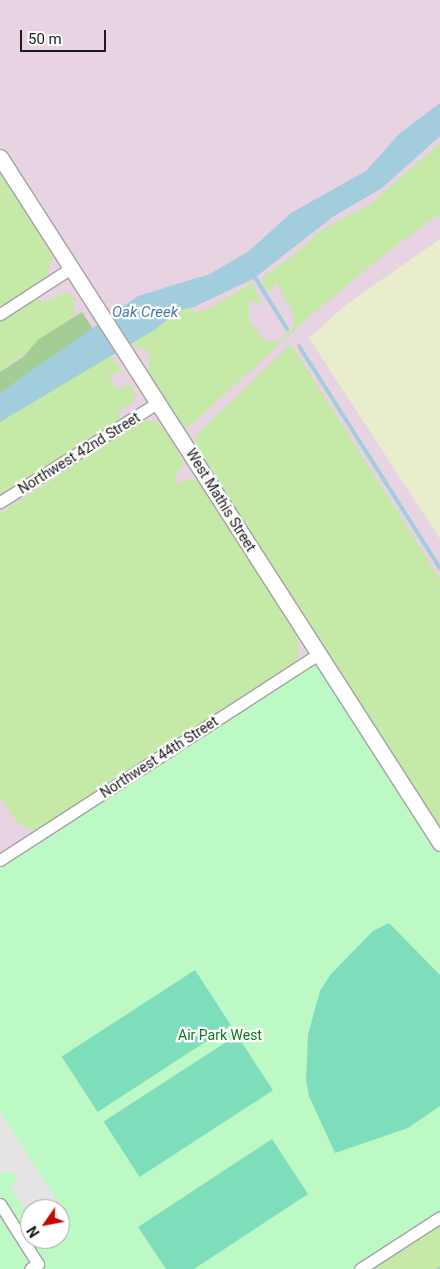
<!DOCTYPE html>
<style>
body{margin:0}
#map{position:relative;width:440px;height:1269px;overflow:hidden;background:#eeeae1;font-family:Roboto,sans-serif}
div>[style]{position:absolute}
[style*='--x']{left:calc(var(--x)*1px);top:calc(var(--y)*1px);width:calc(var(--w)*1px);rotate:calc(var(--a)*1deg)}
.industrial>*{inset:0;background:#e7d3e2;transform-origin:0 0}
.farmland>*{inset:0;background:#e9edcc}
.grass>*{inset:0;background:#c5e9a6}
.forest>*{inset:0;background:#a4cd96}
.park>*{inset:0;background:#bdf9c4}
.pitch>*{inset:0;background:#7edebc;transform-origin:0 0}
.parking>*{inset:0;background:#e4e4e4}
.water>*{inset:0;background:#a1cddc}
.stream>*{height:4px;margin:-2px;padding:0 2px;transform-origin:2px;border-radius:2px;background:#a1cddc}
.roads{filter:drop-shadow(1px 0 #a3a3a3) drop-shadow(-1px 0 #a3a3a3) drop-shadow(0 1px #a3a3a3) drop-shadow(0 -1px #a3a3a3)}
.minor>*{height:11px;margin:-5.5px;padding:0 5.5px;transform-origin:5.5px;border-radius:5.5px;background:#fff}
.tertiary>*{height:15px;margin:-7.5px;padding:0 7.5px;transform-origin:7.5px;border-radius:7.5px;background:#fff}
span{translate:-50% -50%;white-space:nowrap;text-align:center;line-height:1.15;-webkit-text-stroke:4.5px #fff;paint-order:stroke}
.street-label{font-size:14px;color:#1c1c1c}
.park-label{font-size:14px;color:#0b7918}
.water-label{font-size:15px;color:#4977ab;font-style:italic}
.north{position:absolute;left:20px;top:1199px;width:50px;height:50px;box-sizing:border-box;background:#fff;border:1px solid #a4a4a4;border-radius:50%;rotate:237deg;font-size:14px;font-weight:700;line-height:20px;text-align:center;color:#1c1c1c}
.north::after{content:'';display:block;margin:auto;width:18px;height:22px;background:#c80600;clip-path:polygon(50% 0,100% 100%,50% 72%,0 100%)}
.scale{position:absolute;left:20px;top:30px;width:86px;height:22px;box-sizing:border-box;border:2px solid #1c1c1c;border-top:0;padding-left:6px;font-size:15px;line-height:18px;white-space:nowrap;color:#1c1c1c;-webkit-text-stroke:4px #fff;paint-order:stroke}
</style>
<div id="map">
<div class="industrial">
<i style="left:0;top:0;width:440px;height:860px"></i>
</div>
<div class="farmland">
<i style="clip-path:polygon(440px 239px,440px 539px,309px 338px,347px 304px)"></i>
</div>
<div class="grass">
<i style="clip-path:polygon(440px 143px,440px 214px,387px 252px,309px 317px,192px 424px,187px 427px,181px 425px,147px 374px,150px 357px,144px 347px,137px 348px,132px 343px,177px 311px,190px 308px,196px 313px,206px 310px,252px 283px,263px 306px,249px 300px,249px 320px,264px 341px,279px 342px,294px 326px,293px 313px,276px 283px,270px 291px,263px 286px,262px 277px,293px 256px,320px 231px,370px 204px)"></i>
<i style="clip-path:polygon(0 173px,53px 257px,47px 275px,0 309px)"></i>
<i style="clip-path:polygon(66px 292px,76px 300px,73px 303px,75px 315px,0 372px,0 323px,39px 298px,43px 303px)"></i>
<i style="clip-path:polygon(291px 344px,440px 579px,440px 833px,195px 448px,195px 438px,201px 430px)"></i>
<i style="clip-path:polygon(110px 355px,121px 370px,109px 378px,116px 389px,129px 384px,136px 395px,132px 403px,117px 413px,120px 419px,0 497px,0 422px)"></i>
<i style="clip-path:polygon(144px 420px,156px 421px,166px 432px,184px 463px,174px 477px,178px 483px,190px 479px,200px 483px,297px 636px,299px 652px,296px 660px,275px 676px,38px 829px,28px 829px,16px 821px,0 797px,0 513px)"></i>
<i style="clip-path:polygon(440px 1226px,440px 1269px,373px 1269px)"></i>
</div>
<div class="forest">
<i style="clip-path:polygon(82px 312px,93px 329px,0 393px,0 372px,23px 357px,39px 339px)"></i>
</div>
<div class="park">
<i style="clip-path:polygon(evenodd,318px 654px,440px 843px,440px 1217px,360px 1269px,0 1269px,0 860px,318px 654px,30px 1209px,60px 1209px,60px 1239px,30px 1239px,30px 1209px)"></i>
</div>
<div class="pitch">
<i style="clip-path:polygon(389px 923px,440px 975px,440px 1106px,408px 1128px,335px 1153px,309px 1096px,306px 1080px,308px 1034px,320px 991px,331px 974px,373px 931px)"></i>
<i style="left:195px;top:970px;width:66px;height:159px;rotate:57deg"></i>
<i style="left:237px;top:1035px;width:66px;height:159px;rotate:57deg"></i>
<i style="clip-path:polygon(272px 1139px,308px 1194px,194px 1269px,166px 1269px,138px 1227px)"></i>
</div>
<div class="parking">
<i style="clip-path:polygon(0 1112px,67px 1216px,60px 1220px,60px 1209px,30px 1209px,30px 1218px,10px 1186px,16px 1181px,15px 1175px,10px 1171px,3px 1175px,0 1170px)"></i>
</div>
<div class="water">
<i style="clip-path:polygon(440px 103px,440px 136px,382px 188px,334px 216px,253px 279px,194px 307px,177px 311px,156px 329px,0 422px,0 393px,138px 296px,210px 274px,249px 251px,291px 213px,366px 171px,399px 134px)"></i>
</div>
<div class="stream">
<i style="--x:253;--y:274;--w:65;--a:58.3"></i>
<i style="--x:299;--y:346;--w:263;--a:57.6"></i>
<i style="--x:439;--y:1269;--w:1;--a:-45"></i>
</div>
<div class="roads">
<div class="minor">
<i style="--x:0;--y:314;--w:85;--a:-32.9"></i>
<i style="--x:0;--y:502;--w:186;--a:-32.2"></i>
<i style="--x:0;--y:860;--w:379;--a:-32.9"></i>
<i style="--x:0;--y:1204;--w:71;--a:57.7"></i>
<i style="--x:38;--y:1264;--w:9;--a:148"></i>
<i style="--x:360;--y:1269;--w:95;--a:-33"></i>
</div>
<div class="tertiary">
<i style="--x:0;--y:157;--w:815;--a:57.32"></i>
</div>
</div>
<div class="street-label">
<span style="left:79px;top:453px;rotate:-32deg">Northwest 42nd Street</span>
<span style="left:221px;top:500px;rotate:58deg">West Mathis Street</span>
<span style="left:159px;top:757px;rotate:-33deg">Northwest 44th Street</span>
</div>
<div class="park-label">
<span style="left:220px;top:1035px">Air Park West</span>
</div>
<div class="water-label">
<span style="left:145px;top:313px">Oak Creek</span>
</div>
<div class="north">N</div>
<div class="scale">50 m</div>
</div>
